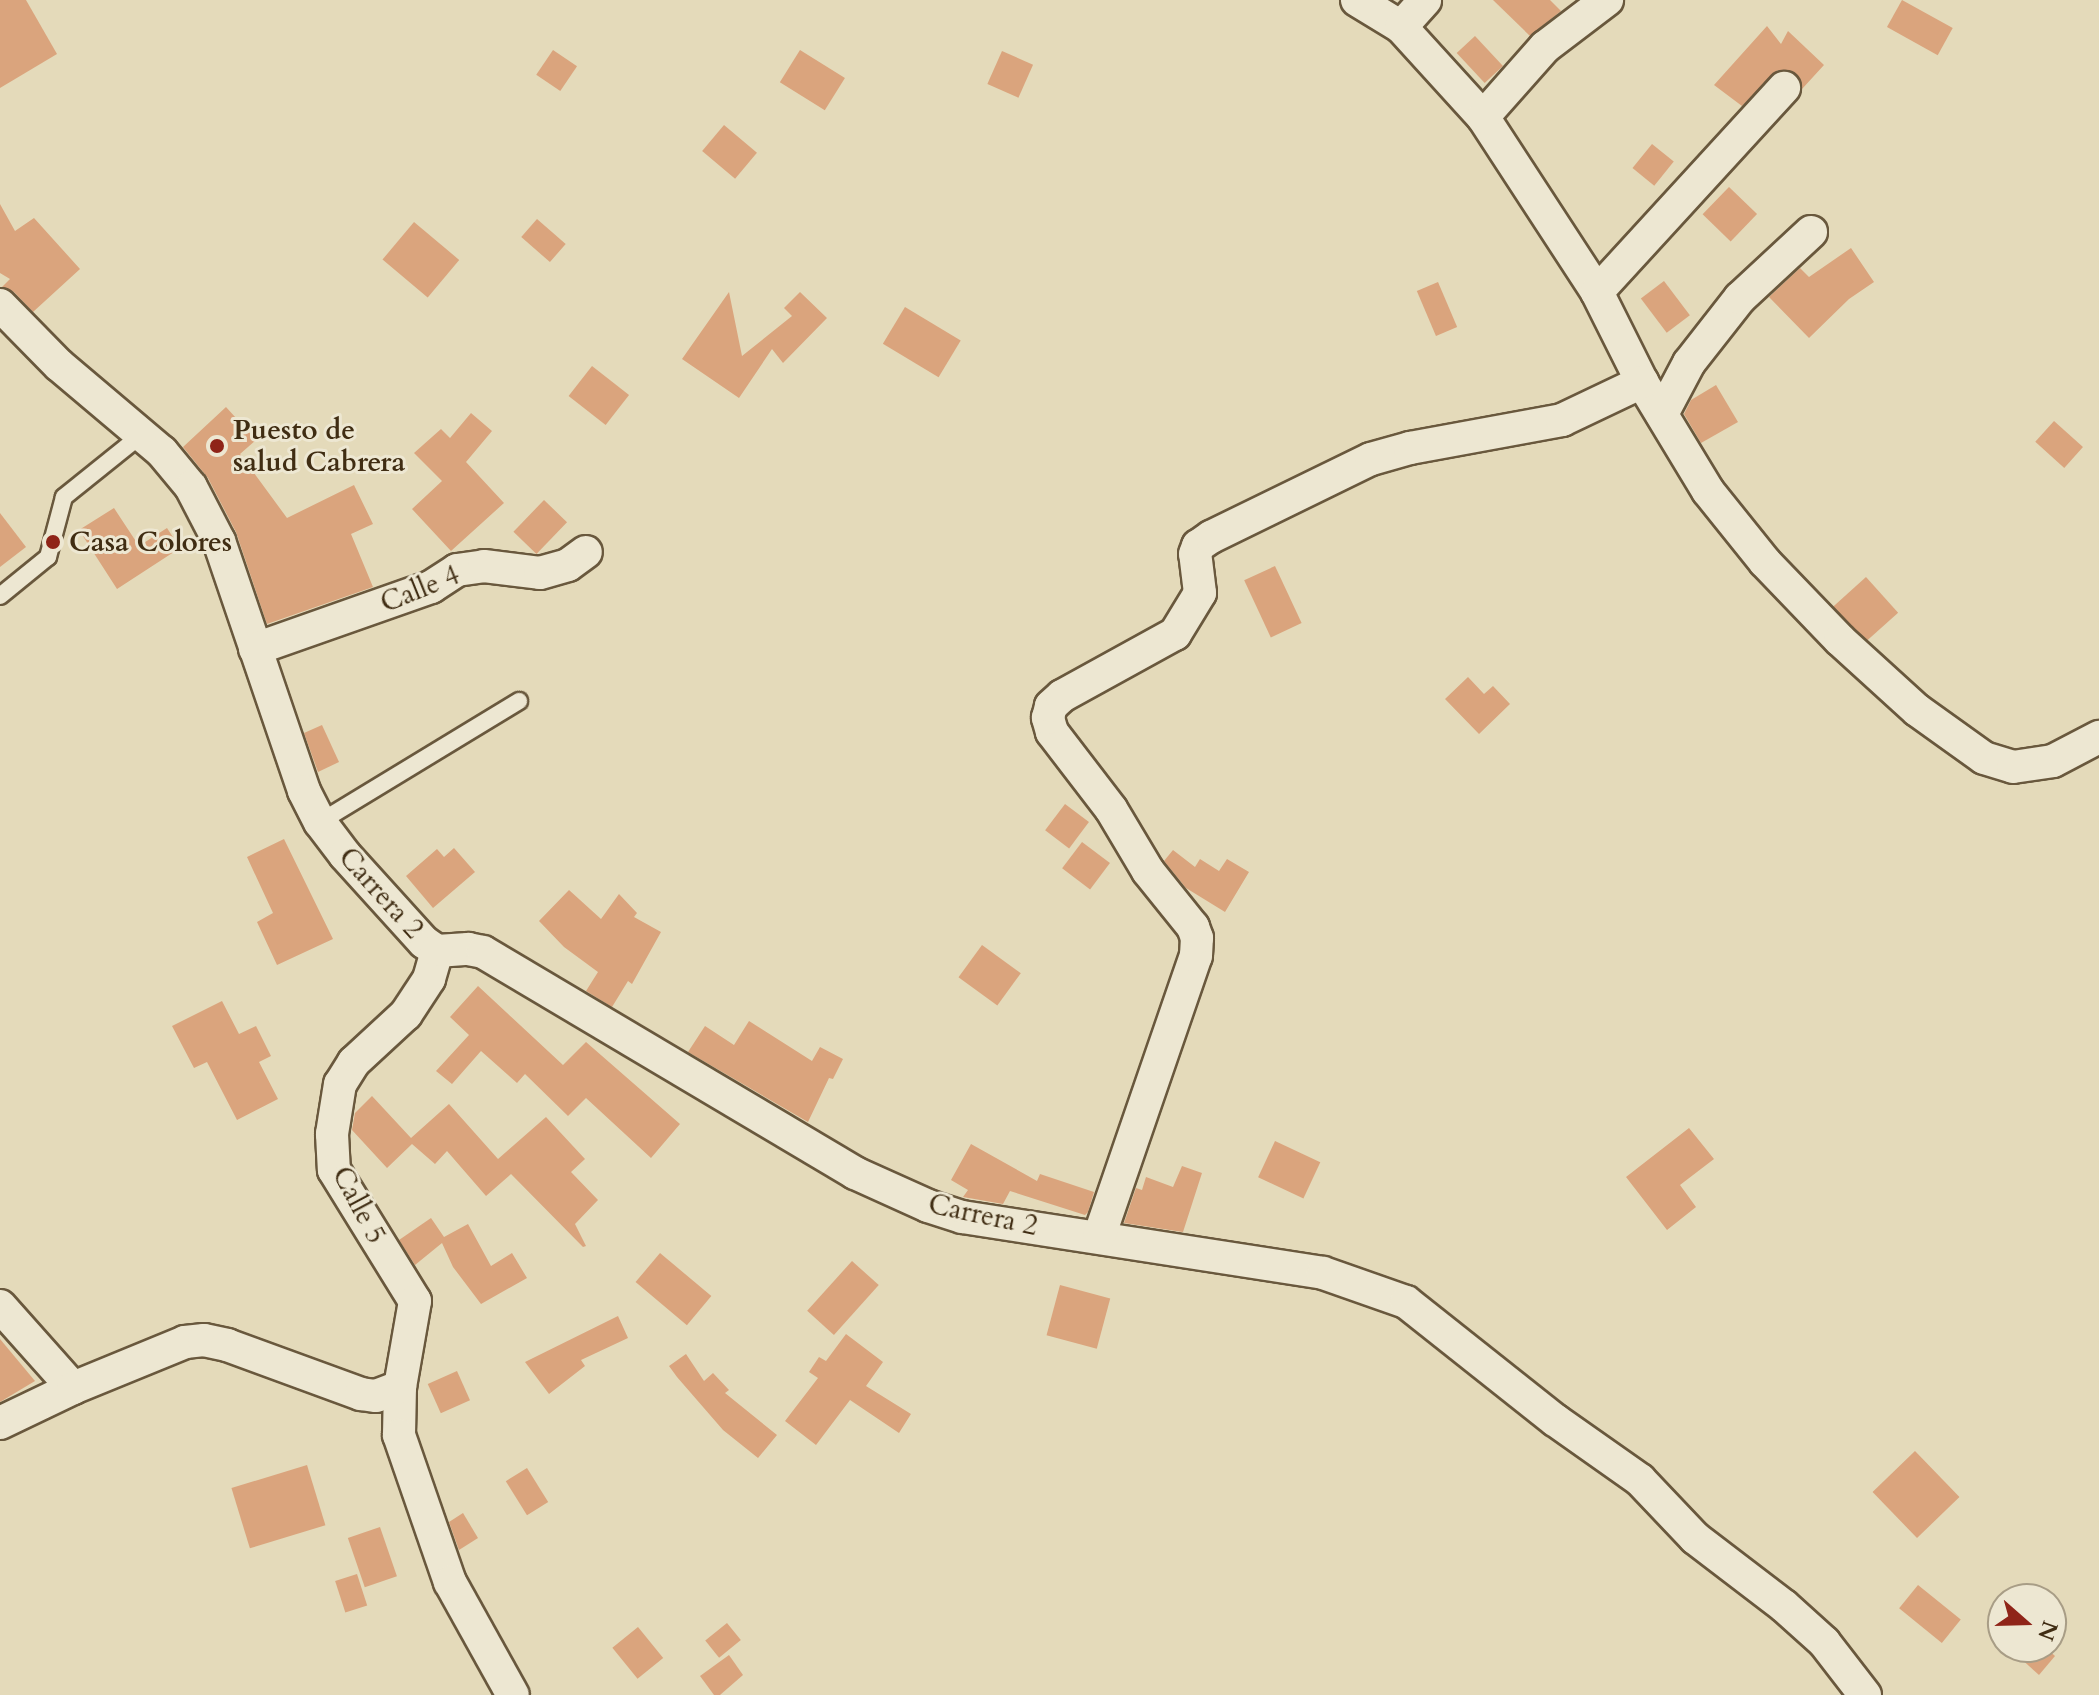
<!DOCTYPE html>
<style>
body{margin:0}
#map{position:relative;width:2099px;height:1695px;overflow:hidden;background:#e4daba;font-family:Cardo,serif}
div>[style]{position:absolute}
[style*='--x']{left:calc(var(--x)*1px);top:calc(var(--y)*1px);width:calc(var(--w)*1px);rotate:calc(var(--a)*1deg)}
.building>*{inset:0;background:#daa47d;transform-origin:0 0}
.roads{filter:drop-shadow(2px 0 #69583d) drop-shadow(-2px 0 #69583d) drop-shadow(0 2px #69583d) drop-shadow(0 -2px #69583d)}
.service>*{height:16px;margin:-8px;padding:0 8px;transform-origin:8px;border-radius:8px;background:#ede7d2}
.minor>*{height:32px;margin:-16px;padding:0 16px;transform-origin:16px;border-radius:16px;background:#ede7d2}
.dots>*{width:22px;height:22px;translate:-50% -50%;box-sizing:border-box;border:4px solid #ede7d2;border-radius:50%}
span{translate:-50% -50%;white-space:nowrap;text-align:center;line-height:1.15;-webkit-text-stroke:6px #ede7d2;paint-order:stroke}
.poi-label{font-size:28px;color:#402d13;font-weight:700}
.left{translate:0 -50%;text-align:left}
.street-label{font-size:28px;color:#402d13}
.north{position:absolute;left:1987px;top:1583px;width:80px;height:80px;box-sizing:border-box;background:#ede7d2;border:2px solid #a89d86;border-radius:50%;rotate:110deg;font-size:22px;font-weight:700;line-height:32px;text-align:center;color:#402d13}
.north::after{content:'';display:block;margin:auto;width:28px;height:36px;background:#8f2418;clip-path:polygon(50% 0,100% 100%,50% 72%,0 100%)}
</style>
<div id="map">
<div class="building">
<i style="clip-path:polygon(0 0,26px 0,57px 54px,0 88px)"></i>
<i style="clip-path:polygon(1493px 0,1550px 0,1561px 11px,1530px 36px)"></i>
<i style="left:1902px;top:0;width:58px;height:31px;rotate:29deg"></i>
<i style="clip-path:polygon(1767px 26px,1781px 44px,1788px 31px,1824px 65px,1802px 89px,1796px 74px,1778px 70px,1742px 106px,1714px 85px)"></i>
<i style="left:1475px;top:36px;width:41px;height:25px;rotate:47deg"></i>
<i style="left:553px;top:50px;width:29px;height:30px;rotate:34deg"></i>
<i style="left:800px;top:50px;width:53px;height:38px;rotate:32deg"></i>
<i style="left:1002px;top:51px;width:34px;height:36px;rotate:24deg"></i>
<i style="left:724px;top:125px;width:43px;height:34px;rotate:40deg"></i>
<i style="left:1652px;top:144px;width:28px;height:31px;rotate:39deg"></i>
<i style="left:1729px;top:187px;width:39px;height:38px;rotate:44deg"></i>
<i style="clip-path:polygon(0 204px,15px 231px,34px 218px,80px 269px,33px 312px,14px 292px,2px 287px,10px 279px,0 273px)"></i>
<i style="left:537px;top:219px;width:38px;height:24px;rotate:41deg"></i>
<i style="left:414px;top:222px;width:59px;height:49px;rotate:40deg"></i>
<i style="clip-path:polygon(1851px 248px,1874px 282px,1849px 299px,1809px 338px,1769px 297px,1800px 268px,1809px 277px)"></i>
<i style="left:1664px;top:281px;width:43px;height:29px;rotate:53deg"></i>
<i style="left:1438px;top:282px;width:49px;height:23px;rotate:67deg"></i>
<i style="clip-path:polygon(729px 292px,742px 356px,792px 316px,784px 308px,800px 292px,827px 318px,783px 363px,772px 349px,739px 398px,682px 359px)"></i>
<i style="left:905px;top:307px;width:65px;height:43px;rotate:31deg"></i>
<i style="left:592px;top:366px;width:47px;height:38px;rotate:38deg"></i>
<i style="clip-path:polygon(1716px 385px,1738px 422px,1701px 443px,1684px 414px,1691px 400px)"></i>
<i style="clip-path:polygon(226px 407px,256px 440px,240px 454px,287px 518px,354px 485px,373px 524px,351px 534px,373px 587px,267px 624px,236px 532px,208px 478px,183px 447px)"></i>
<i style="clip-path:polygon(471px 413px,492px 431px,466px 462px,504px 503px,451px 551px,412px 509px,442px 481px,414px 453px,441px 429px,450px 438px)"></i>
<i style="left:2054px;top:421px;width:39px;height:28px;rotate:42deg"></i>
<i style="left:544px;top:500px;width:32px;height:44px;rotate:44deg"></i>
<i style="clip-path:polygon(114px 508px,139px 546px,167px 528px,180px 548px,117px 589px,79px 530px)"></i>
<i style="clip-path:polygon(0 513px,26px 547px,0 567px)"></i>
<i style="left:1275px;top:566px;width:63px;height:34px;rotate:65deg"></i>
<i style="left:1866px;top:577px;width:48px;height:44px;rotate:48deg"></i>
<i style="clip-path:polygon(1468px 677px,1484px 694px,1493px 686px,1510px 704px,1479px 734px,1445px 699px)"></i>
<i style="clip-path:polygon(322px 725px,339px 762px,318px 772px,304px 733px)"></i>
<i style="left:1065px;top:804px;width:30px;height:33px;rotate:37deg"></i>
<i style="clip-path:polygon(284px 839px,333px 939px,277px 965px,257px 922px,273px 913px,247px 857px)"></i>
<i style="left:1082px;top:842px;width:35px;height:33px;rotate:37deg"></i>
<i style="clip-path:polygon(454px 848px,475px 872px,433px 908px,406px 876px,437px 849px,444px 857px)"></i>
<i style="clip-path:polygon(1173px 850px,1195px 867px,1200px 859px,1219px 871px,1227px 859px,1249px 872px,1225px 912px,1186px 888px,1164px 861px)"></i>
<i style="clip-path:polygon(569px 890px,601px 919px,619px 894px,637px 913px,634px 917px,661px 932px,632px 984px,628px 981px,612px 1007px,586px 991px,598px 972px,564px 947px,539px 921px)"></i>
<i style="left:982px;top:945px;width:48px;height:40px;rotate:36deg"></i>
<i style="clip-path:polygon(478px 986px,563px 1065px,586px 1042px,680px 1124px,651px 1158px,586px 1098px,568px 1116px,525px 1074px,517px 1083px,481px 1051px,452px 1084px,436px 1071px,469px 1035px,450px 1017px)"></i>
<i style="clip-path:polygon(222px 1001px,239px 1034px,256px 1026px,271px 1056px,259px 1062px,278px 1099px,237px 1120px,207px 1062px,194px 1068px,172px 1026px)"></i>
<i style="clip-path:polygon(749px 1021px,812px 1061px,820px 1047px,843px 1059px,833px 1079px,829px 1078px,808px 1122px,688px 1052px,705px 1026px,734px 1045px)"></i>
<i style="clip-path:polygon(372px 1096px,411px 1138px,449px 1104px,498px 1159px,546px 1117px,585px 1159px,571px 1172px,598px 1200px,575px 1224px,586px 1246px,583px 1247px,511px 1174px,486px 1196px,447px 1151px,435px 1164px,412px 1144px,387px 1168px,352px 1130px,355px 1113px)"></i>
<i style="clip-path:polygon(1689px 1128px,1714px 1159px,1680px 1185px,1696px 1207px,1667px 1230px,1626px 1177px)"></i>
<i style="left:1275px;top:1141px;width:50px;height:40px;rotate:25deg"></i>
<i style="clip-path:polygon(971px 1144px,1037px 1181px,1040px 1174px,1094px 1192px,1088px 1212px,1085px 1215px,1010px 1191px,1003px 1204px,963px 1197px,968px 1190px,951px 1180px)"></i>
<i style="clip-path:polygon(1182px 1166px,1202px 1173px,1183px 1232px,1124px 1223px,1136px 1188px,1142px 1190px,1146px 1177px,1173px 1187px)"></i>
<i style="clip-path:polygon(431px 1218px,444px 1237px,468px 1224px,491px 1266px,512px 1253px,527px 1278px,481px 1304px,453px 1267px,442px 1243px,415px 1265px,399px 1240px)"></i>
<i style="left:660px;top:1253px;width:67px;height:38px;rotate:40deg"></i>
<i style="left:852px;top:1261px;width:36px;height:67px;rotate:42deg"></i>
<i style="left:1060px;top:1285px;width:52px;height:52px;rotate:15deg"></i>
<i style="clip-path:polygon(618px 1316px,628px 1338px,581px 1360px,585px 1366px,549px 1394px,525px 1362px)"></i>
<i style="clip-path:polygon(846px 1334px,883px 1362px,866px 1386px,911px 1414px,899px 1433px,850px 1400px,816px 1445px,785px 1421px,818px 1378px,809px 1372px,819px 1357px,826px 1361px)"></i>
<i style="clip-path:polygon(0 1339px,35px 1381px,0 1402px)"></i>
<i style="clip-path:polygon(686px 1354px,704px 1381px,713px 1373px,729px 1390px,725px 1393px,777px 1435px,758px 1458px,723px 1430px,677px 1377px,669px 1366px)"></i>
<i style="left:457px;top:1371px;width:32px;height:32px;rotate:66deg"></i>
<i style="left:1915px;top:1451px;width:64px;height:59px;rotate:46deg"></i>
<i style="left:307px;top:1465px;width:63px;height:79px;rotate:73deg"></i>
<i style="left:527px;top:1468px;width:40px;height:25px;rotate:58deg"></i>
<i style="clip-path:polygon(463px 1513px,478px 1538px,459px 1550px,449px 1522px)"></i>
<i style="left:380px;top:1527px;width:52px;height:34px;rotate:71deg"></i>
<i style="left:357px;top:1574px;width:33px;height:23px;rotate:72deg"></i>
<i style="left:1918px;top:1585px;width:55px;height:30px;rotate:39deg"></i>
<i style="left:727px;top:1623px;width:22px;height:28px;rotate:51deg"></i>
<i style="left:638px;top:1627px;width:40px;height:33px;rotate:51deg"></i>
<i style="clip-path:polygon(2008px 1647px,2045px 1647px,2055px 1656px,2039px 1675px)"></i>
<i style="clip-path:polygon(729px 1655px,743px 1675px,720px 1695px,714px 1695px,700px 1676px)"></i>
</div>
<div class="roads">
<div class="service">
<i style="--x:0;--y:596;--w:62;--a:-39.1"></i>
<i style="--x:48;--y:557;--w:62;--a:-75.1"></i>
<i style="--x:64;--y:497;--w:99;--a:-38.8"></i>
<i style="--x:320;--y:822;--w:233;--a:-31.3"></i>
</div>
<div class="minor">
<i style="--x:1357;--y:0;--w:52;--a:31.5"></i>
<i style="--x:1401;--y:27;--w:122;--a:47.7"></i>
<i style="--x:1483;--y:117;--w:209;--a:56.9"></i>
<i style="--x:1597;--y:292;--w:101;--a:63.4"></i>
<i style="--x:1642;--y:382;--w:127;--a:58.8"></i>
<i style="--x:1708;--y:491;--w:91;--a:51.2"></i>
<i style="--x:1765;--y:562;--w:108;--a:46.1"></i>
<i style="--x:1840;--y:640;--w:104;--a:42.3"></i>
<i style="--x:1917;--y:710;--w:82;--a:35.6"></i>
<i style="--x:1984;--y:758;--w:30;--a:17"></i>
<i style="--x:2013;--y:767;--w:40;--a:-8.5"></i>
<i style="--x:2053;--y:761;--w:52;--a:-27.6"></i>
<i style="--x:1401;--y:27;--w:36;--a:-48"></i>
<i style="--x:1483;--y:117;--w:94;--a:-48.5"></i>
<i style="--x:1545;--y:47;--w:78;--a:-37.2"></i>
<i style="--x:1597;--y:292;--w:277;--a:-47.5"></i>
<i style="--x:0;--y:305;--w:84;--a:45.5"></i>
<i style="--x:59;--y:365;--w:135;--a:40.2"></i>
<i style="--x:162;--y:452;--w:45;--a:50.4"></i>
<i style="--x:191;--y:487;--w:61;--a:62.6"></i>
<i style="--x:219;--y:541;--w:264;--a:71.2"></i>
<i style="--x:304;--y:791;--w:35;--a:63"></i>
<i style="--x:320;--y:822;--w:41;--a:52.9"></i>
<i style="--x:345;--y:855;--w:118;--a:47.8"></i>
<i style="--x:424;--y:942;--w:16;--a:35"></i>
<i style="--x:437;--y:951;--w:31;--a:-4"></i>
<i style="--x:468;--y:949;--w:15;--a:11"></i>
<i style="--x:483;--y:952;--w:433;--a:30.7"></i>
<i style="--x:855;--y:1173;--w:80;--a:24.3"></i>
<i style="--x:928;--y:1206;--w:36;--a:18"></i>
<i style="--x:962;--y:1217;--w:365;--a:8.8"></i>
<i style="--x:1323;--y:1273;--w:88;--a:19.3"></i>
<i style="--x:1406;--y:1302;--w:190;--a:38.4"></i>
<i style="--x:1555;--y:1420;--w:104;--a:35.2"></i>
<i style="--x:1640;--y:1480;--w:80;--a:46.5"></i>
<i style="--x:1695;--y:1538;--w:112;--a:37.4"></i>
<i style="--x:1784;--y:1606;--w:54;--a:42"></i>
<i style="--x:1824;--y:1642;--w:67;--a:52.3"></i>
<i style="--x:1662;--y:414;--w:58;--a:-62.1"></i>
<i style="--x:1689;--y:363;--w:83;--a:-51.9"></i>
<i style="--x:1740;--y:298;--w:97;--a:-42.9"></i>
<i style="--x:255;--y:649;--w:187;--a:-19.4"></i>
<i style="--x:431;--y:587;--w:31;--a:-33"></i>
<i style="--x:457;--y:570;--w:27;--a:-8"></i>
<i style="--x:484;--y:566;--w:56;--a:7.1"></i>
<i style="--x:540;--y:573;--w:29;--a:-16"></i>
<i style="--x:568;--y:565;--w:22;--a:-36"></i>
<i style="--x:437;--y:951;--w:29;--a:106"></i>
<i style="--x:429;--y:979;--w:42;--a:123.3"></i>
<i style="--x:406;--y:1014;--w:71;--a:137.3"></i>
<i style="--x:354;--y:1062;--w:26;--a:122"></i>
<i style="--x:340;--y:1084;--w:51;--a:99.1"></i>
<i style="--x:332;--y:1134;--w:36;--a:87"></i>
<i style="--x:334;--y:1170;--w:154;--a:58.3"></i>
<i style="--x:415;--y:1301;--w:87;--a:99.9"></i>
<i style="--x:400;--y:1387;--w:48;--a:91.2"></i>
<i style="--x:399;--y:1435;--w:156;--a:70.9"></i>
<i style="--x:450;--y:1582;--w:129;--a:60.9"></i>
<i style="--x:1099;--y:1237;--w:297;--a:-71"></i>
<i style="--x:1196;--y:956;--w:18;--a:-87"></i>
<i style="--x:1197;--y:938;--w:12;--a:-110"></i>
<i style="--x:1193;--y:927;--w:72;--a:-128.8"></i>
<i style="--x:1148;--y:871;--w:72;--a:-120.8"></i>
<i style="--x:1111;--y:809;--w:97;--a:-127.5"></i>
<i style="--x:1052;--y:732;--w:15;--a:-106"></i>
<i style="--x:1048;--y:718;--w:12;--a:-76"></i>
<i style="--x:1051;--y:706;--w:15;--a:-42"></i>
<i style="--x:1062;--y:696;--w:129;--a:-28.8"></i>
<i style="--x:1175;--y:634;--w:48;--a:-58.6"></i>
<i style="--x:1200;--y:593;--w:39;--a:-97"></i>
<i style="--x:1195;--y:554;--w:9;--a:-69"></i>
<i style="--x:1198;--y:546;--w:16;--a:-35"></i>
<i style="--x:1211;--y:537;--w:178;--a:-26"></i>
<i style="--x:1371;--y:459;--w:41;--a:-15.8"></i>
<i style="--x:1410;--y:448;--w:155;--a:-10.4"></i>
<i style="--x:1562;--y:420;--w:89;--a:-25.4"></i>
<i style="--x:0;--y:1306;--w:110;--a:48.3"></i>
<i style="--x:0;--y:1423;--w:81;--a:-25.6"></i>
<i style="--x:73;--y:1388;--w:121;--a:-22.3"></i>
<i style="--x:185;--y:1342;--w:19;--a:-6"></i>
<i style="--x:204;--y:1340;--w:24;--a:12"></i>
<i style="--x:227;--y:1345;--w:143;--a:20.1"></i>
<i style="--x:361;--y:1394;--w:15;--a:8"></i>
<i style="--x:376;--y:1396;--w:26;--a:-21"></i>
</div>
</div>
<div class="dots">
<i style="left:217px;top:446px;background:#8f2418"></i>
<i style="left:53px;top:542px;background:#8f2418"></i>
</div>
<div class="poi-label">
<span class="left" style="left:233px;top:446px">Puesto de<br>salud Cabrera</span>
<span class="left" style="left:69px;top:542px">Casa Colores</span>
</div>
<div class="street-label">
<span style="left:420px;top:589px;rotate:-22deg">Calle 4</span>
<span style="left:381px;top:893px;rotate:48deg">Carrera 2</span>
<span style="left:359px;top:1205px;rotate:62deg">Calle 5</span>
<span style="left:983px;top:1215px;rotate:12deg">Carrera 2</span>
</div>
<div class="north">N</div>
</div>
